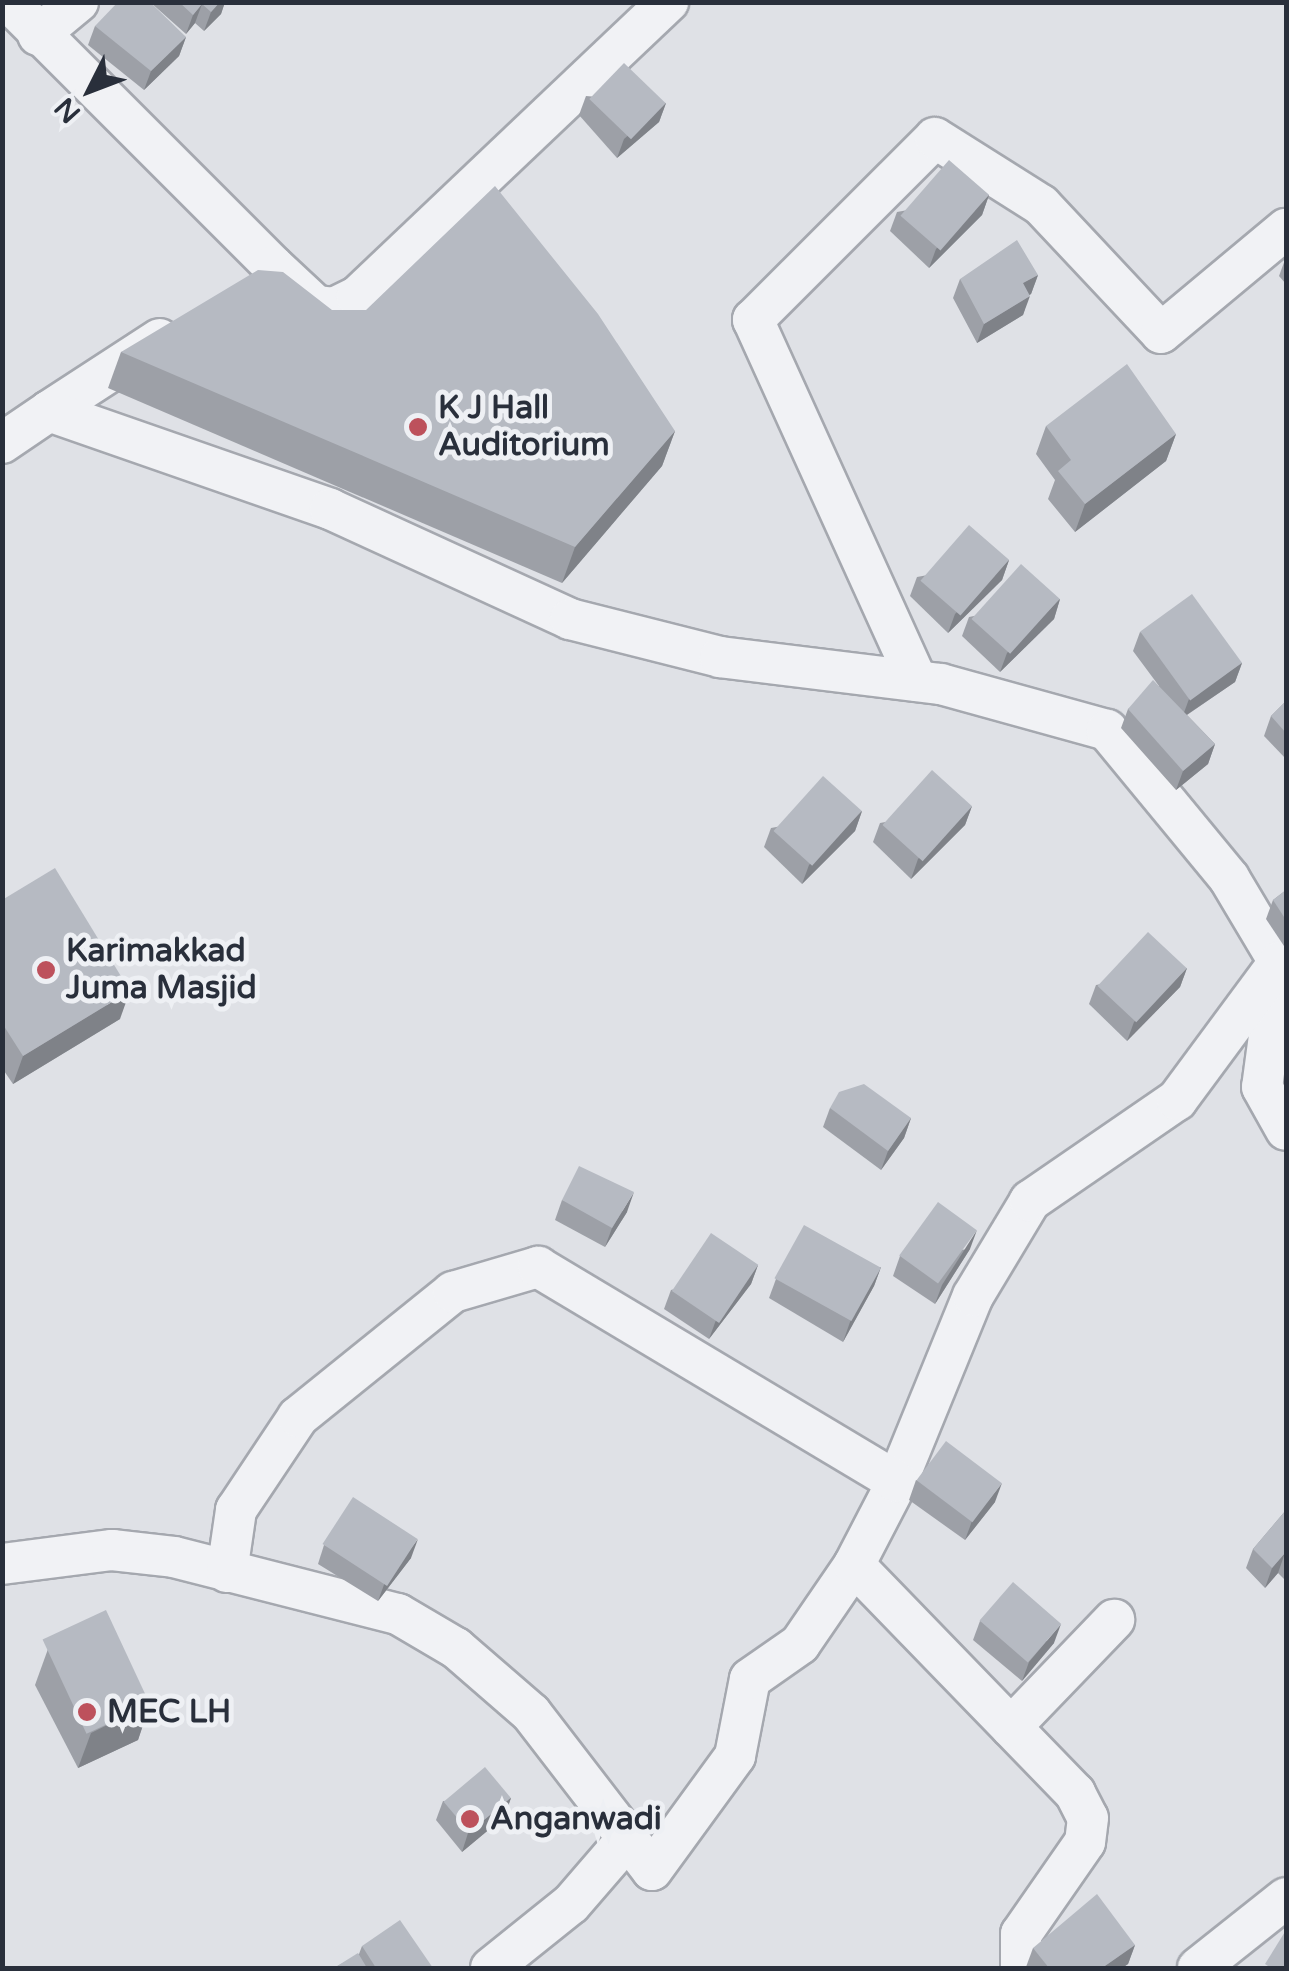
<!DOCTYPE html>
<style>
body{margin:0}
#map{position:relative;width:1289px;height:1971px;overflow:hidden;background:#dfe1e6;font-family:"Varela Round",sans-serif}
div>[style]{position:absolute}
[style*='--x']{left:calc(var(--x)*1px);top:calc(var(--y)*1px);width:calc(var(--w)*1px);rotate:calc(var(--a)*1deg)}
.roads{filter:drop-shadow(2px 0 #a5a8af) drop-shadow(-2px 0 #a5a8af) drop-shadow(0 2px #a5a8af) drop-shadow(0 -2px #a5a8af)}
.minor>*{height:40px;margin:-20px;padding:0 20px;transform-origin:20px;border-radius:20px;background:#f1f2f5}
.wall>*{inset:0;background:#9da0a7}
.shaded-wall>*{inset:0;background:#7f8288}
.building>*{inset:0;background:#b6bac2;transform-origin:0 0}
.dots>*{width:28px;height:28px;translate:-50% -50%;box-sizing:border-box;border:5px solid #eef0f4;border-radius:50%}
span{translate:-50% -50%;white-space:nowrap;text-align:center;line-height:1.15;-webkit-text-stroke:10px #eef0f4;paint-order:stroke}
.poi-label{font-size:32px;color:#292f3b;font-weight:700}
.left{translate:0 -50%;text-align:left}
.frame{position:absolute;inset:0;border:5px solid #292f3b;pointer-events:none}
.north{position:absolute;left:40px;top:40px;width:100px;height:100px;-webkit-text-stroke:8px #eef0f4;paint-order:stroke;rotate:228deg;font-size:28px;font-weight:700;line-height:40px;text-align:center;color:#292f3b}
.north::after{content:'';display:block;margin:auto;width:35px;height:45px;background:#292f3b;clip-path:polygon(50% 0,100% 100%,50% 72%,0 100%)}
</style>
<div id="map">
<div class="roads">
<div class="minor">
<i style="--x:9;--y:2;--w:373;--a:45"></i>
<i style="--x:273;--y:266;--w:59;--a:42.9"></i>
<i style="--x:316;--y:306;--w:18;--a:6"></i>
<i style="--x:334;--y:308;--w:25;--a:-26"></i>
<i style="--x:357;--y:297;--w:429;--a:-43.5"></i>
<i style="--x:38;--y:35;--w:52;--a:-39.5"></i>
<i style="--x:49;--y:411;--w:132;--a:-33"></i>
<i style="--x:2;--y:443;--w:57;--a:-34.2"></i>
<i style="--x:49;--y:411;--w:298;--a:19.2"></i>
<i style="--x:330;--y:509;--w:264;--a:24.6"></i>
<i style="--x:570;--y:619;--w:155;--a:14.2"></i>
<i style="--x:720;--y:657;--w:223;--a:7"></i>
<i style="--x:941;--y:684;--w:172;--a:15.5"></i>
<i style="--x:1107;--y:730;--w:192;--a:50.5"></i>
<i style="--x:1229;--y:878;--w:98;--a:59.2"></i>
<i style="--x:1279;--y:962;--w:126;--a:97.7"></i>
<i style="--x:1262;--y:1087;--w:49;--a:60.8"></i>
<i style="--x:917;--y:681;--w:397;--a:-114.4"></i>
<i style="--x:753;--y:320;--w:257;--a:-45"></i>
<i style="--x:935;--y:138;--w:125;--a:32.3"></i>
<i style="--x:1041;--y:205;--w:175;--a:46.8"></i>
<i style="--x:1161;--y:333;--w:163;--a:-39.8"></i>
<i style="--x:2;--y:1564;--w:111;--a:-7.3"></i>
<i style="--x:112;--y:1550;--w:62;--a:6.4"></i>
<i style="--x:174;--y:1557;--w:231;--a:14.3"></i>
<i style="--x:398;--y:1614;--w:67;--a:30.4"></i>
<i style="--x:456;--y:1648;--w:99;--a:40.9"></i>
<i style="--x:531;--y:1713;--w:198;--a:52.4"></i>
<i style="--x:652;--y:1870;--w:141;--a:-53.9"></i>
<i style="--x:735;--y:1756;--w:78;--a:-79"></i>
<i style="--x:750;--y:1679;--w:61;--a:-35"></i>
<i style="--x:800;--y:1644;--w:96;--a:-55.6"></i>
<i style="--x:854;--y:1565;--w:93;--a:-62.6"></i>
<i style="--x:897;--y:1482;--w:201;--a:-67.8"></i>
<i style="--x:973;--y:1296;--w:111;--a:-59"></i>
<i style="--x:1030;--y:1201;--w:178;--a:-34.5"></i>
<i style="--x:1177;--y:1100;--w:172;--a:-53.5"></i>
<i style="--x:854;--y:1565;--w:318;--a:45.9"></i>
<i style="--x:1075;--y:1793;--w:28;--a:63"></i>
<i style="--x:1088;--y:1818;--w:24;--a:97"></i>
<i style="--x:1085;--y:1842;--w:112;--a:124.8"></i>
<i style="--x:1021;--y:1934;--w:34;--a:90"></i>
<i style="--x:227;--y:1572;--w:63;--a:-81.7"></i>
<i style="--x:236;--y:1510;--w:112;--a:-56.3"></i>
<i style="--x:298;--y:1417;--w:199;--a:-38.9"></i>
<i style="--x:453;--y:1292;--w:89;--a:-16.4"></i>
<i style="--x:538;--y:1267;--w:418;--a:30.9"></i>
<i style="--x:1011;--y:1727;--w:149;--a:-46.1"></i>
<i style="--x:491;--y:1968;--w:102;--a:-38.7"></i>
<i style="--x:571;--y:1904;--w:87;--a:-49.2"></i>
<i style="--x:1198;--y:1968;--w:112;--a:-38.5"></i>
</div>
</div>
<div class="wall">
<i style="clip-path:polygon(150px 2px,225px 2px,221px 14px,204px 31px,195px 23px,186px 34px)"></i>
<i style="clip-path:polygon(95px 26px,186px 37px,179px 56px,144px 90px,88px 45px)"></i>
<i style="clip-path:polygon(586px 96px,666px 103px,659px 122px,617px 158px,579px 115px)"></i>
<i style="clip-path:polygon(989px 195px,982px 215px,929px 268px,890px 231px,897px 212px)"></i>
<i style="clip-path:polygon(1286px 257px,1286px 284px,1279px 276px)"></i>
<i style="clip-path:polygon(1038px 275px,1031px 294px,1029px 295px,1023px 315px,977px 343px,953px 298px,960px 279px)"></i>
<i style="clip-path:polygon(332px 310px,675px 431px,662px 466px,562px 583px,108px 388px,121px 352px)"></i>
<i style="clip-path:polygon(1046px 426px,1176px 434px,1166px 461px,1075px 532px,1048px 499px,1055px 480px,1036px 454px)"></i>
<i style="clip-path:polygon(1009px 560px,1002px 580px,948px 633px,910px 596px,917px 577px)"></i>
<i style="clip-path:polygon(1060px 599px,1054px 619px,1000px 672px,962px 636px,969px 617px)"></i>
<i style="clip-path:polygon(1140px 632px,1242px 663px,1235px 682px,1187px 715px,1215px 744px,1208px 764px,1176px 790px,1121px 728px,1128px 709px,1159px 686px,1133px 651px)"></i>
<i style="clip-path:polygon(1286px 701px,1286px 759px,1264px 736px,1271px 716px)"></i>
<i style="clip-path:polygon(972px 806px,965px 825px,911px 879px,873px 842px,880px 823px)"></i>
<i style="clip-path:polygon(862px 811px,855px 831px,802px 884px,764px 847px,771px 828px)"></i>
<i style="clip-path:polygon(1286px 890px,1286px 949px,1266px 919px,1273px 900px)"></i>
<i style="clip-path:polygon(2px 900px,120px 1019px,13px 1084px,2px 1068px)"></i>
<i style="clip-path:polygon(1187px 968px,1180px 987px,1127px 1041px,1089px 1004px,1096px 985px)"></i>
<i style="clip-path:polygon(830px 1108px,911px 1118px,904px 1138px,881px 1170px,823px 1127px)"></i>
<i style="clip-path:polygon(562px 1200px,627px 1212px,605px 1247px,555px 1220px)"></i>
<i style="clip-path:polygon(970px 1249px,935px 1304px,893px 1276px,900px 1256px)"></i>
<i style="clip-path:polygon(758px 1265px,751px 1284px,709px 1339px,664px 1309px,671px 1290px)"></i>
<i style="clip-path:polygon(881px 1267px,874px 1286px,843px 1342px,769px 1298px,776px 1279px)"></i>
<i style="clip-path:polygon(916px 1480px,995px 1502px,965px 1540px,909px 1500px)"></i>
<i style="clip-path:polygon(1286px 1510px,1286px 1581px,1278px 1573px,1265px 1588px,1246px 1568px,1253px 1549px)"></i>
<i style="clip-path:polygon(324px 1545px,411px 1558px,378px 1601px,318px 1564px)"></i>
<i style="clip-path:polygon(980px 1621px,1054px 1643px,1022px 1681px,973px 1640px)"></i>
<i style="clip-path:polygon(48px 1649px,150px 1704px,138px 1740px,78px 1768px,35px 1685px)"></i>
<i style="clip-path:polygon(511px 1798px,504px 1817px,462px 1852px,436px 1820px,443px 1801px)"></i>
<i style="clip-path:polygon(1135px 1945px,1128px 1964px,1122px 1968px,1027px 1968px,1026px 1967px,1033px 1948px)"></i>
<i style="clip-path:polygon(362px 1946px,433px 1968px,334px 1968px,359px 1954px)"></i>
</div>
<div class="shaded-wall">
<i style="clip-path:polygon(220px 2px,225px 2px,221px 14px,204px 31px,211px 12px)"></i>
<i style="clip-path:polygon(202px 4px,195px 23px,186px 34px,193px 15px)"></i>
<i style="clip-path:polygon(186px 37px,179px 56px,144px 90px,151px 71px)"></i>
<i style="clip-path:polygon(666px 103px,659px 122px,617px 158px,624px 139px)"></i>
<i style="clip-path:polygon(989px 195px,982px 215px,929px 268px,936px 249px)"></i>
<i style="clip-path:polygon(1038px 275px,1031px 294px,1016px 303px,1023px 283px)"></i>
<i style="clip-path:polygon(1030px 296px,1023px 315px,977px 343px,984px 324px)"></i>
<i style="clip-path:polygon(675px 431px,662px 466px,562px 583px,575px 547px)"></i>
<i style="clip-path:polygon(1176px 434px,1166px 461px,1075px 532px,1085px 504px)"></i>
<i style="clip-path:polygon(1009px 560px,1002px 580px,948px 633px,955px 614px)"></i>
<i style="clip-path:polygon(1060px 599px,1054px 619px,1000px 672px,1007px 653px)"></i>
<i style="clip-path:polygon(1242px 663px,1235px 682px,1182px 718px,1189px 699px)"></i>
<i style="clip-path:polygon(1215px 744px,1208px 764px,1176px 790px,1183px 771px)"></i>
<i style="clip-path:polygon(972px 806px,965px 825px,911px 879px,918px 859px)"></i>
<i style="clip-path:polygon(862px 811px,855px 831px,802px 884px,809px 865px)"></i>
<i style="clip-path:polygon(1187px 968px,1180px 987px,1127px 1041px,1134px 1022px)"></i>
<i style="clip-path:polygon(130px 991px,120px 1019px,13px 1084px,23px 1056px)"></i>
<i style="clip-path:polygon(911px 1118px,904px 1138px,881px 1170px,888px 1151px)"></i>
<i style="clip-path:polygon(634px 1192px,627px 1212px,605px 1247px,612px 1228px)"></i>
<i style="clip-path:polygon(977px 1230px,970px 1249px,935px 1304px,942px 1285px)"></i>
<i style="clip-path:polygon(758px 1265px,751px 1284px,709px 1339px,716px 1320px)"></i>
<i style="clip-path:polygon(881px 1267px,874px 1286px,843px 1342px,850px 1322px)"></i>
<i style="clip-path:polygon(1002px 1483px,995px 1502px,965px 1540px,972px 1521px)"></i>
<i style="clip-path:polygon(418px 1539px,411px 1558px,378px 1601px,385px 1582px)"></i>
<i style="clip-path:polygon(1285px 1553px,1278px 1573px,1265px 1588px,1272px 1568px)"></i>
<i style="clip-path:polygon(1061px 1624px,1054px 1643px,1022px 1681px,1029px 1662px)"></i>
<i style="clip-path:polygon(150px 1704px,138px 1740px,78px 1768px,91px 1733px)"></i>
<i style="clip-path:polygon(511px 1798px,504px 1817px,462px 1852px,468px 1833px)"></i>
<i style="clip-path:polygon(1135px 1945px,1128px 1964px,1122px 1968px,1102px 1968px)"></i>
</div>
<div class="building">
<i style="clip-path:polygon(118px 2px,150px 2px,186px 37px,151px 71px,95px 26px)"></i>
<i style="clip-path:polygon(179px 2px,220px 2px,211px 12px,202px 4px,193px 15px)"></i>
<i style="left:624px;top:63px;width:58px;height:50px;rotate:44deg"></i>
<i style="left:949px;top:160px;width:53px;height:74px;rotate:41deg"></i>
<i style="clip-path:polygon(495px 186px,598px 314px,675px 431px,575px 547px,121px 352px,258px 270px,283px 272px,332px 310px,366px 310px)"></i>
<i style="clip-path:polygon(1017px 240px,1038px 275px,1023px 283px,1030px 296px,984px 324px,960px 279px)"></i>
<i style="clip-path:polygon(1127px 364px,1176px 434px,1085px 504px,1058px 471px,1071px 460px,1046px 426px)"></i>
<i style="left:969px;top:525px;width:53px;height:74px;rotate:41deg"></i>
<i style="left:1021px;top:564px;width:52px;height:74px;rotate:42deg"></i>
<i style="left:1192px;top:594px;width:85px;height:64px;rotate:54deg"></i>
<i style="clip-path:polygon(1153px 680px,1215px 744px,1183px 771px,1128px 709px)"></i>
<i style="clip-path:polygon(1286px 701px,1286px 733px,1271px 716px)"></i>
<i style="left:932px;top:770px;width:54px;height:74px;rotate:42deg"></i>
<i style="left:823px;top:776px;width:52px;height:74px;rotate:42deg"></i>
<i style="clip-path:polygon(55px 868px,130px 991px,23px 1056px,2px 1023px,2px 900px)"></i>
<i style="clip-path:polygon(1286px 890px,1286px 920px,1273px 900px)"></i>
<i style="left:1148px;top:932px;width:53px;height:74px;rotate:43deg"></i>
<i style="clip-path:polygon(864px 1084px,911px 1118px,888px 1151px,830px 1108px,839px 1092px)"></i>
<i style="clip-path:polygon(579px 1166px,634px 1192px,612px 1228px,562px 1200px)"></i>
<i style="left:938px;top:1202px;width:48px;height:66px;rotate:36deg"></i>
<i style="left:804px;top:1225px;width:88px;height:61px;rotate:29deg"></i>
<i style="left:711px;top:1233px;width:57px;height:70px;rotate:34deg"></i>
<i style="left:946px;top:1441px;width:70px;height:49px;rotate:37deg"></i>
<i style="left:353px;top:1497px;width:77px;height:56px;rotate:33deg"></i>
<i style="clip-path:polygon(1286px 1510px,1286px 1555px,1285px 1553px,1272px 1568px,1253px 1549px)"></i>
<i style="left:1013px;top:1582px;width:64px;height:51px;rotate:41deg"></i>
<i style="left:106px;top:1610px;width:104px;height:70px;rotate:65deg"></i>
<i style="left:485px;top:1767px;width:40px;height:54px;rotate:50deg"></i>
<i style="clip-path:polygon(1097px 1894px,1135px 1945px,1102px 1968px,1049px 1968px,1033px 1948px)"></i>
<i style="clip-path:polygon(400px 1920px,433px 1968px,376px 1968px,362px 1946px)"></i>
<i style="clip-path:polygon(1286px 1930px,1286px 1968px,1271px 1968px,1265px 1964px)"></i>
<i style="clip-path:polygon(358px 1953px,367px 1968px,334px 1968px)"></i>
</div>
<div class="dots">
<i style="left:418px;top:427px;background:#bd515c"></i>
<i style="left:46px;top:970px;background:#bd515c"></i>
<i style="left:87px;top:1712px;background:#bd515c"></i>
<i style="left:470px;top:1819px;background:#bd515c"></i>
</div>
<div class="poi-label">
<span class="left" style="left:438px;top:427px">K J Hall<br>Auditorium</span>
<span class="left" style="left:66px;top:970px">Karimakkad<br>Juma Masjid</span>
<span class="left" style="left:107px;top:1712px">MEC LH</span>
<span class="left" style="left:490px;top:1819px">Anganwadi</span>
</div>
<div class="frame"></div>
<div class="north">N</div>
</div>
